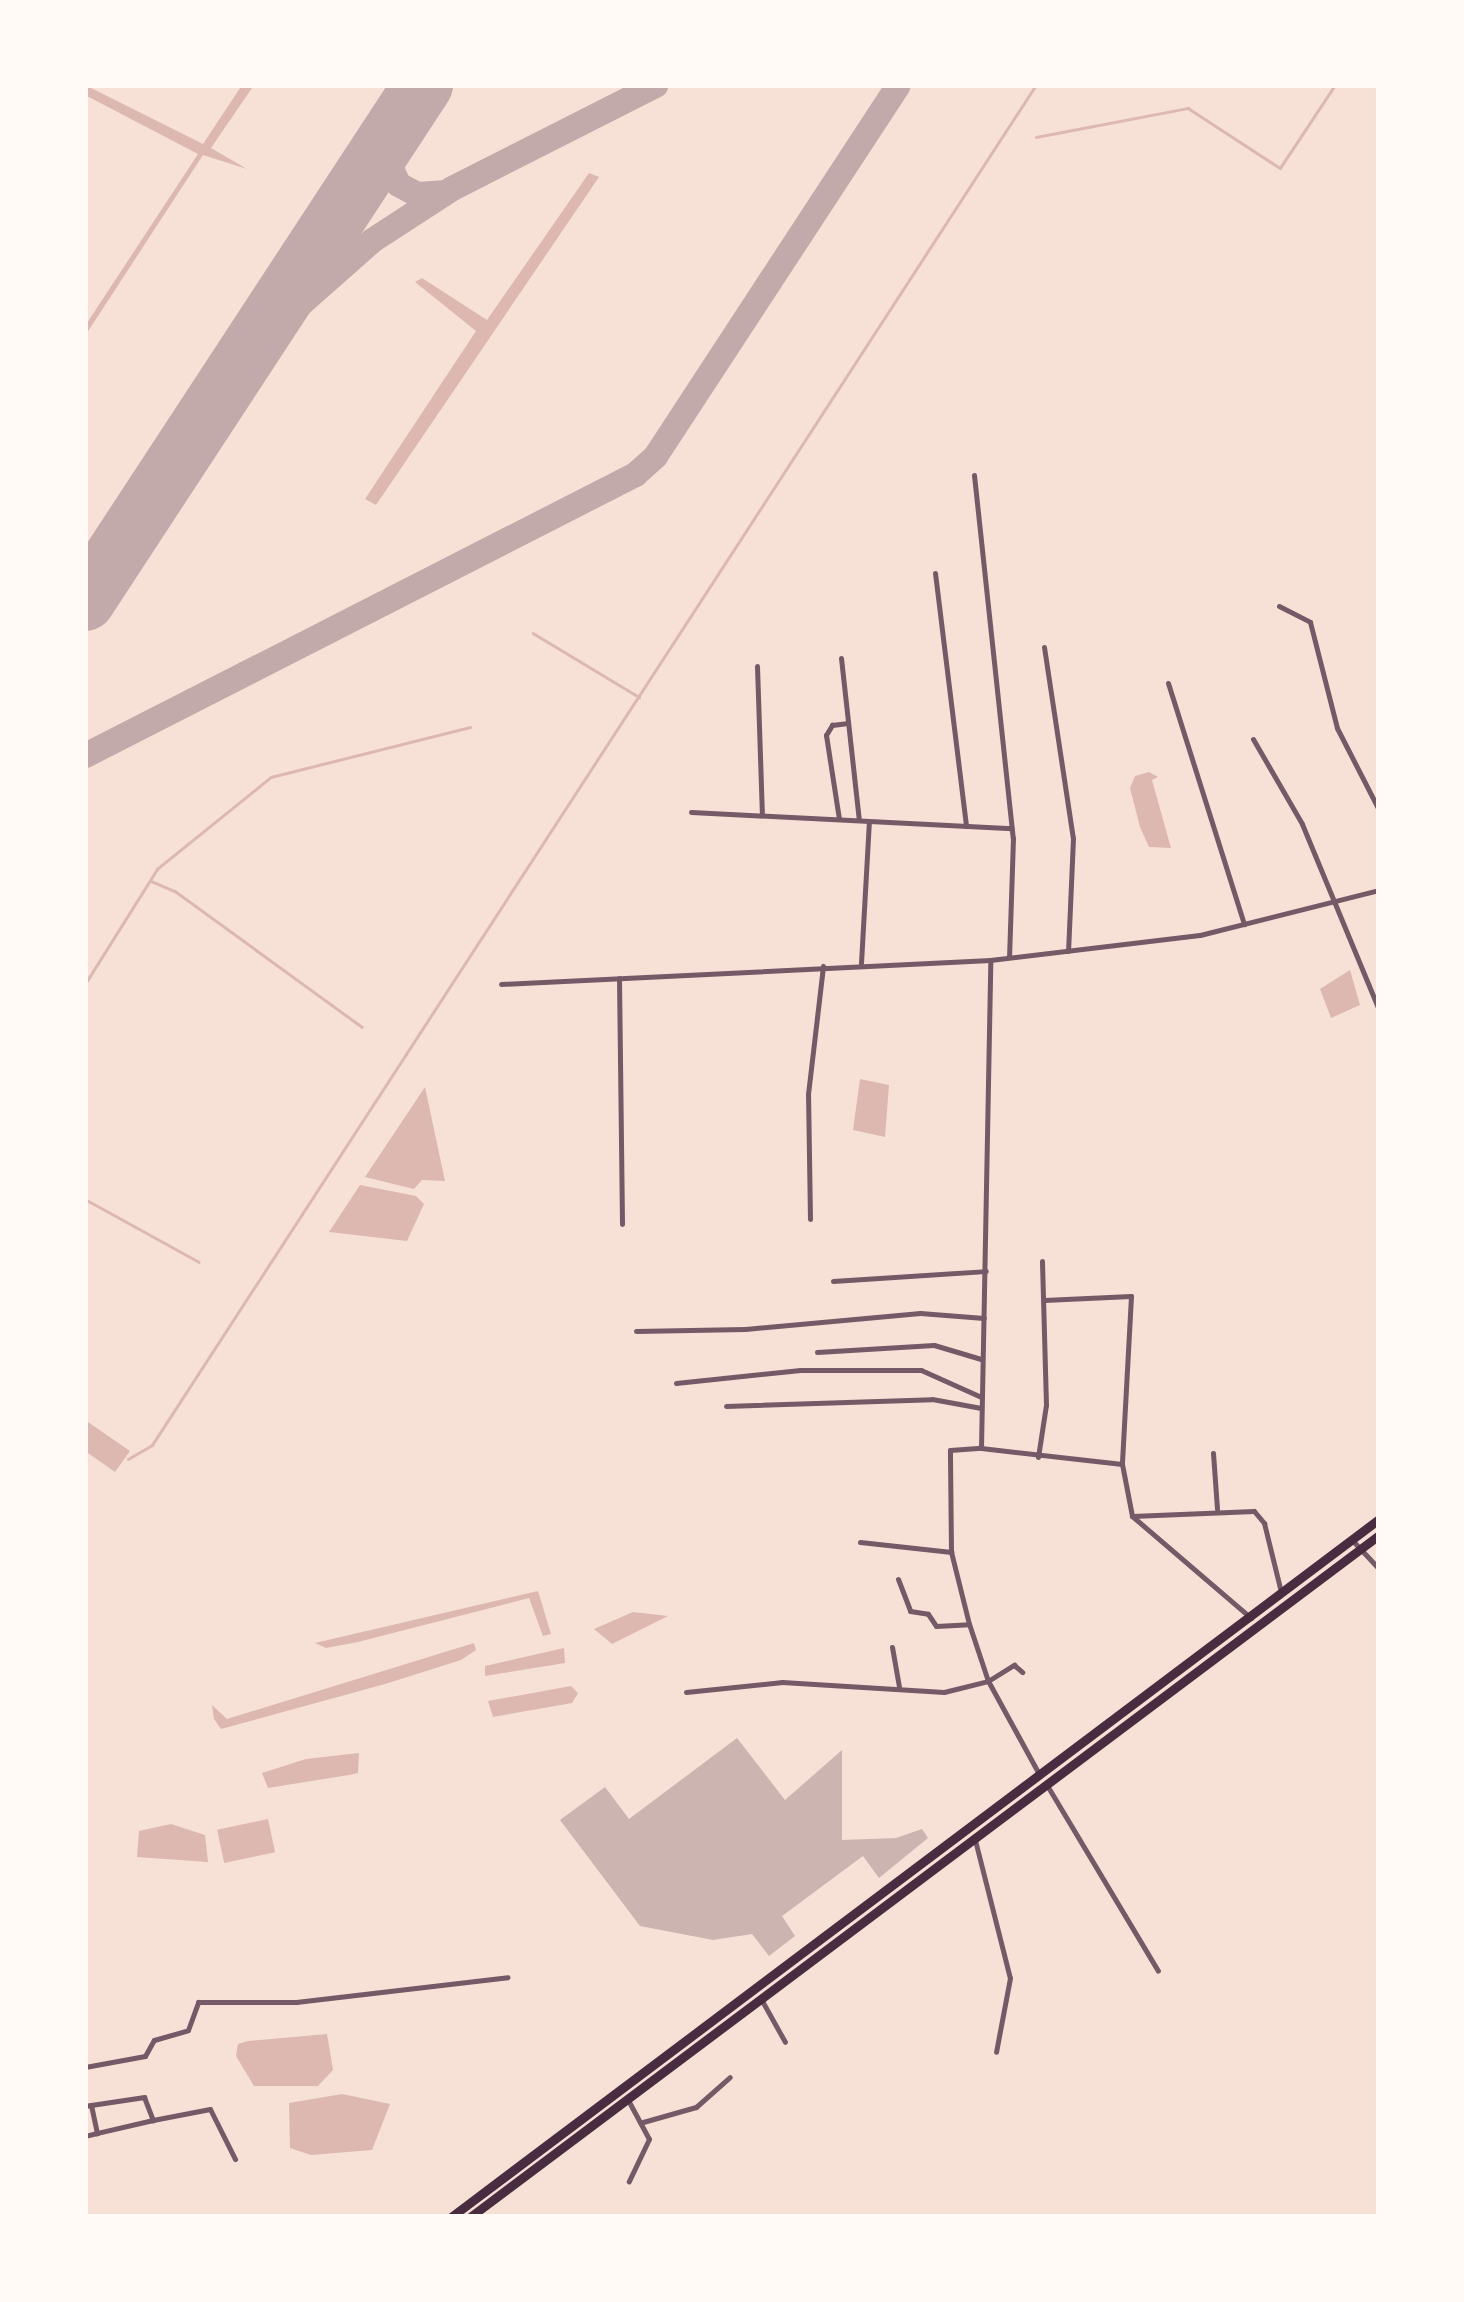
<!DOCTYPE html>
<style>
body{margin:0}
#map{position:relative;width:1464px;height:2302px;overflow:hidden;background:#f7e1d7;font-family:Barlow,sans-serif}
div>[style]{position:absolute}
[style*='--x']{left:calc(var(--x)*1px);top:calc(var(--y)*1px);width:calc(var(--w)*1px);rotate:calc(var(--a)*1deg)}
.water>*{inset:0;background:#dcb8b0;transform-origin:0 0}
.stream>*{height:2.5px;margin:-1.25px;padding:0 1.25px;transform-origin:1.25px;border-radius:1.25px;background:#dcb8b0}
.taxiway>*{height:25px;margin:-12.5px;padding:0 12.5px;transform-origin:12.5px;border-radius:12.5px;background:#c3aaaa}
.runway>*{height:60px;margin:-30px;padding:0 30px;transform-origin:30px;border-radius:30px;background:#c3aaaa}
.building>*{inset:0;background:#ccb4b1}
.minor>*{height:5px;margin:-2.5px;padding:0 2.5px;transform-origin:2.5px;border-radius:2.5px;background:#755966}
.trunk>*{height:9px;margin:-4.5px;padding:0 4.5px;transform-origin:4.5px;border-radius:4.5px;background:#4a2c40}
span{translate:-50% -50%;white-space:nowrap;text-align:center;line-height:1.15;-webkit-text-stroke:10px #fffaf5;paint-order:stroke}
.frame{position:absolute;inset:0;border:88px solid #fffaf5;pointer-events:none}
</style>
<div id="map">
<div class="water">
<i style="clip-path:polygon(85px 85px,203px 144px,242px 85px,254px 85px,211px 148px,247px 169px,203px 155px,85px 336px,85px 326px,198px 154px,85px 95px)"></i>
<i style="clip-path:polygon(589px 173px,599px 177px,376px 505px,365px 499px,476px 331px,415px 282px,422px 278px,487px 320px)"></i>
<i style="clip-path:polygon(1149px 772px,1158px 777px,1152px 780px,1171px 848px,1149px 847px,1140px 827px,1130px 788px,1135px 776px)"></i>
<i style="clip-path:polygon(1350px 970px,1360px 1005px,1331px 1018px,1320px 989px)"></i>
<i style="clip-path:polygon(860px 1079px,889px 1085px,885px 1137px,853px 1130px)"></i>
<i style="clip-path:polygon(425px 1087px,445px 1181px,422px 1180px,414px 1189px,365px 1177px)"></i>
<i style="clip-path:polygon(360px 1185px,416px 1196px,424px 1204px,407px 1241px,329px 1232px)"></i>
<i style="clip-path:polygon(85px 1420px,130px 1451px,115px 1472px,85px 1451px)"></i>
<i style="clip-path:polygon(538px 1591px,551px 1634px,543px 1636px,529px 1598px,358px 1642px,326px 1648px,315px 1643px)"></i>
<i style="clip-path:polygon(633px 1612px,668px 1616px,612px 1644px,594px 1629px)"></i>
<i style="clip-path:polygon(474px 1643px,476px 1650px,461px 1660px,385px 1684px,221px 1729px,214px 1719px,212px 1705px,227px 1719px)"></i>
<i style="clip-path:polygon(564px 1648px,565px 1663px,485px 1676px,485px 1666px)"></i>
<i style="clip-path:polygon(571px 1686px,578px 1693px,572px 1703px,493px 1717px,488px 1701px)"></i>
<i style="clip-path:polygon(359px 1753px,358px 1773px,349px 1775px,268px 1788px,262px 1773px,306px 1759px)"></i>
<i style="left:268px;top:1819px;width:34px;height:52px;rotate:78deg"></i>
<i style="clip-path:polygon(171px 1824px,205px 1835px,208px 1862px,137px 1857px,139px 1831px)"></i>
<i style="clip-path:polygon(327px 2034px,333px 2070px,318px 2086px,254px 2086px,236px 2056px,238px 2044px,248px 2041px)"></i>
<i style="clip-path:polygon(342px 2094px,390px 2104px,372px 2150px,311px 2155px,290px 2148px,289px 2103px)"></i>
</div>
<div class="stream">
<i style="--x:1036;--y:137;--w:155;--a:-10.8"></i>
<i style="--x:1188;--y:108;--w:110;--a:33.1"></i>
<i style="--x:1280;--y:168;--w:100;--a:-56.5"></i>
<i style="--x:533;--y:633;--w:124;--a:31.1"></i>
<i style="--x:151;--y:881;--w:26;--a:23"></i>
<i style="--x:175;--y:891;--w:231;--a:36"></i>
<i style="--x:85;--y:984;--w:136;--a:-57.9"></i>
<i style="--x:157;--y:869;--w:146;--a:-38.9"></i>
<i style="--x:271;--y:777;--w:205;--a:-14.1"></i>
<i style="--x:85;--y:1199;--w:130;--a:28.9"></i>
<i style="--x:128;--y:1459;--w:28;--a:-30"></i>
<i style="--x:152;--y:1445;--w:1622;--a:-56.98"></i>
</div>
<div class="taxiway">
<i style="--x:393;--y:131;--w:29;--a:102"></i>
<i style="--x:387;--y:159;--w:27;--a:66"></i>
<i style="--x:398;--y:184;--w:21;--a:28"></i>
<i style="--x:417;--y:194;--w:26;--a:-4"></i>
<i style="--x:226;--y:387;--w:105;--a:-48.9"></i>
<i style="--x:295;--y:308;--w:103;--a:-41.4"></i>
<i style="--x:372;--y:240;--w:95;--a:-33"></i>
<i style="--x:452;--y:188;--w:228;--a:-26.9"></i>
<i style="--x:85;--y:755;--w:618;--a:-27.06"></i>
<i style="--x:635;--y:474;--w:27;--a:-42"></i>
<i style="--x:655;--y:456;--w:443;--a:-56.8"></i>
</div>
<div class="runway">
<i style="--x:85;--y:601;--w:617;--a:-56.77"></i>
</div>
<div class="building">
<i style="clip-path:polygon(737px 1738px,785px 1800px,842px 1750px,842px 1840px,896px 1838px,922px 1829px,928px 1838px,879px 1878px,863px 1856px,782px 1916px,795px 1936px,769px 1956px,752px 1934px,713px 1940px,640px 1926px,560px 1820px,605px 1787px,629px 1819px)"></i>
</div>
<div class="minor">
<i style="--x:974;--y:475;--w:365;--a:83.9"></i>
<i style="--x:1013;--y:838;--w:118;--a:91.9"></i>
<i style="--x:935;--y:573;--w:255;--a:83"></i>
<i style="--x:1279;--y:606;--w:35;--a:27"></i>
<i style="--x:1310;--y:622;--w:109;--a:75.7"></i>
<i style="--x:1337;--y:728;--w:92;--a:62.9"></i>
<i style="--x:1044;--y:647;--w:193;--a:81.4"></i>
<i style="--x:1073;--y:838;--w:113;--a:92.5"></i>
<i style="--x:841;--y:658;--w:163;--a:83.7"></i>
<i style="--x:757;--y:666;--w:149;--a:88.1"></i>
<i style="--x:1168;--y:683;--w:253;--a:72.5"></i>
<i style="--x:1253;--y:739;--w:98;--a:60"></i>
<i style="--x:1302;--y:824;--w:201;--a:67.5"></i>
<i style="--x:691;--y:812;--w:321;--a:2.9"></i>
<i style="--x:839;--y:819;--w:85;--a:-98.8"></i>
<i style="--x:826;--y:735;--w:12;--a:-59"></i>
<i style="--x:832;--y:725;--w:16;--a:-7"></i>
<i style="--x:861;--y:963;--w:142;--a:-86.8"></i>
<i style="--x:619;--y:978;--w:246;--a:89.3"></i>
<i style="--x:501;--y:984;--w:490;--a:-2.8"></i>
<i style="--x:990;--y:960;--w:211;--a:-6.8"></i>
<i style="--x:1200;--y:935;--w:185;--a:-14.1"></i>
<i style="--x:810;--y:1219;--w:125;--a:-90.9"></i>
<i style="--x:808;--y:1094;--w:129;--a:-83.3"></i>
<i style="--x:833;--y:1281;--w:153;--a:-3.7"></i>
<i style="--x:1044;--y:1300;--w:87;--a:-2.6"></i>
<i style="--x:1131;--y:1296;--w:168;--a:93.1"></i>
<i style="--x:636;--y:1331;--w:109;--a:-1.1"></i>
<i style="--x:745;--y:1329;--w:176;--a:-5.2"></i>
<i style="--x:920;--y:1313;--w:64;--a:4.5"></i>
<i style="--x:817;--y:1352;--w:117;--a:-3.4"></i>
<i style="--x:934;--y:1345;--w:49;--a:16.6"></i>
<i style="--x:676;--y:1383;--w:125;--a:-6"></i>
<i style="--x:800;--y:1370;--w:121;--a:0"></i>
<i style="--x:921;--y:1370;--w:66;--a:24.2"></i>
<i style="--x:726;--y:1406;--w:206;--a:-1.9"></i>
<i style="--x:932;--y:1399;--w:50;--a:10.4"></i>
<i style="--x:981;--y:1448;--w:487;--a:-88.9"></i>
<i style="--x:1213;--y:1453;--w:56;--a:85.9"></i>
<i style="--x:1038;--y:1457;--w:53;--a:-81.3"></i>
<i style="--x:1046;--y:1405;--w:144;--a:-91.6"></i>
<i style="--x:1132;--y:1516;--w:157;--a:40.6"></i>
<i style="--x:1353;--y:1541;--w:38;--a:47"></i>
<i style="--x:860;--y:1542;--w:92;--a:6.3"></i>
<i style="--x:898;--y:1579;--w:34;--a:69"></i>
<i style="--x:910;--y:1611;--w:18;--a:9"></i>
<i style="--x:928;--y:1614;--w:14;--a:56"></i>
<i style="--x:936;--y:1626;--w:33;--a:-3"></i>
<i style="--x:892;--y:1647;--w:40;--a:80"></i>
<i style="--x:686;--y:1692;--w:97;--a:-5.9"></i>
<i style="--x:782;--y:1682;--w:162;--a:3.5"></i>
<i style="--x:944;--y:1692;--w:45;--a:-14"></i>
<i style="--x:988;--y:1681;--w:31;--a:-32"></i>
<i style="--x:1014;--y:1665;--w:11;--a:41"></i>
<i style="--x:1039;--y:1774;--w:106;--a:-118.7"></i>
<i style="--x:988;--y:1681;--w:60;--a:-108.4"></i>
<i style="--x:969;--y:1624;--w:74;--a:-104"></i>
<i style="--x:951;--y:1552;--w:102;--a:-90.6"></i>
<i style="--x:950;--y:1450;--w:31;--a:-4"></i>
<i style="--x:981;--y:1448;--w:142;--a:6.5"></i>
<i style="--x:1122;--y:1464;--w:53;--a:79.1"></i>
<i style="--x:1132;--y:1516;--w:122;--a:-2.3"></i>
<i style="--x:1254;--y:1511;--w:16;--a:50"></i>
<i style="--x:1264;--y:1523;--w:71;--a:76.2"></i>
<i style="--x:1048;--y:1787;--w:214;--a:59.1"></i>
<i style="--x:975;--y:1840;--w:142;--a:75.8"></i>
<i style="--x:1010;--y:1978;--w:75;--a:100.7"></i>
<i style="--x:761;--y:1999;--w:49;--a:60.8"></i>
<i style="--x:85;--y:2067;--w:61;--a:-10.4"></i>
<i style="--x:145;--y:2056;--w:18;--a:-61"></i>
<i style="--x:154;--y:2040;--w:35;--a:-16"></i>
<i style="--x:188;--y:2030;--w:30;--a:-70"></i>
<i style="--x:198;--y:2002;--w:98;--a:0"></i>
<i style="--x:296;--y:2002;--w:213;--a:-6.7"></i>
<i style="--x:628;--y:2100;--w:44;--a:61.7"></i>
<i style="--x:649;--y:2139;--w:47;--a:115.5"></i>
<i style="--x:91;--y:2105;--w:54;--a:-8.6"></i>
<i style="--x:144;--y:2097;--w:25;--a:69"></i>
<i style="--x:153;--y:2120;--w:57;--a:166.9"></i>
<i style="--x:85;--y:2106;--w:6;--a:-9"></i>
<i style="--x:91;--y:2105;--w:29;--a:78"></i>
<i style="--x:97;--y:2133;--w:12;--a:166"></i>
<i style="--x:153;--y:2120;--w:58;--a:-10.9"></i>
<i style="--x:210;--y:2109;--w:56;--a:63.4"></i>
<i style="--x:643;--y:2122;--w:55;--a:-15.8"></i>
<i style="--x:696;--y:2107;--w:45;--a:-41.4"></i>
</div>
<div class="trunk">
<i style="--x:451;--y:2217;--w:1161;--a:-36.95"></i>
<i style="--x:470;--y:2217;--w:1136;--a:-36.88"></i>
</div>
<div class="frame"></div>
</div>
